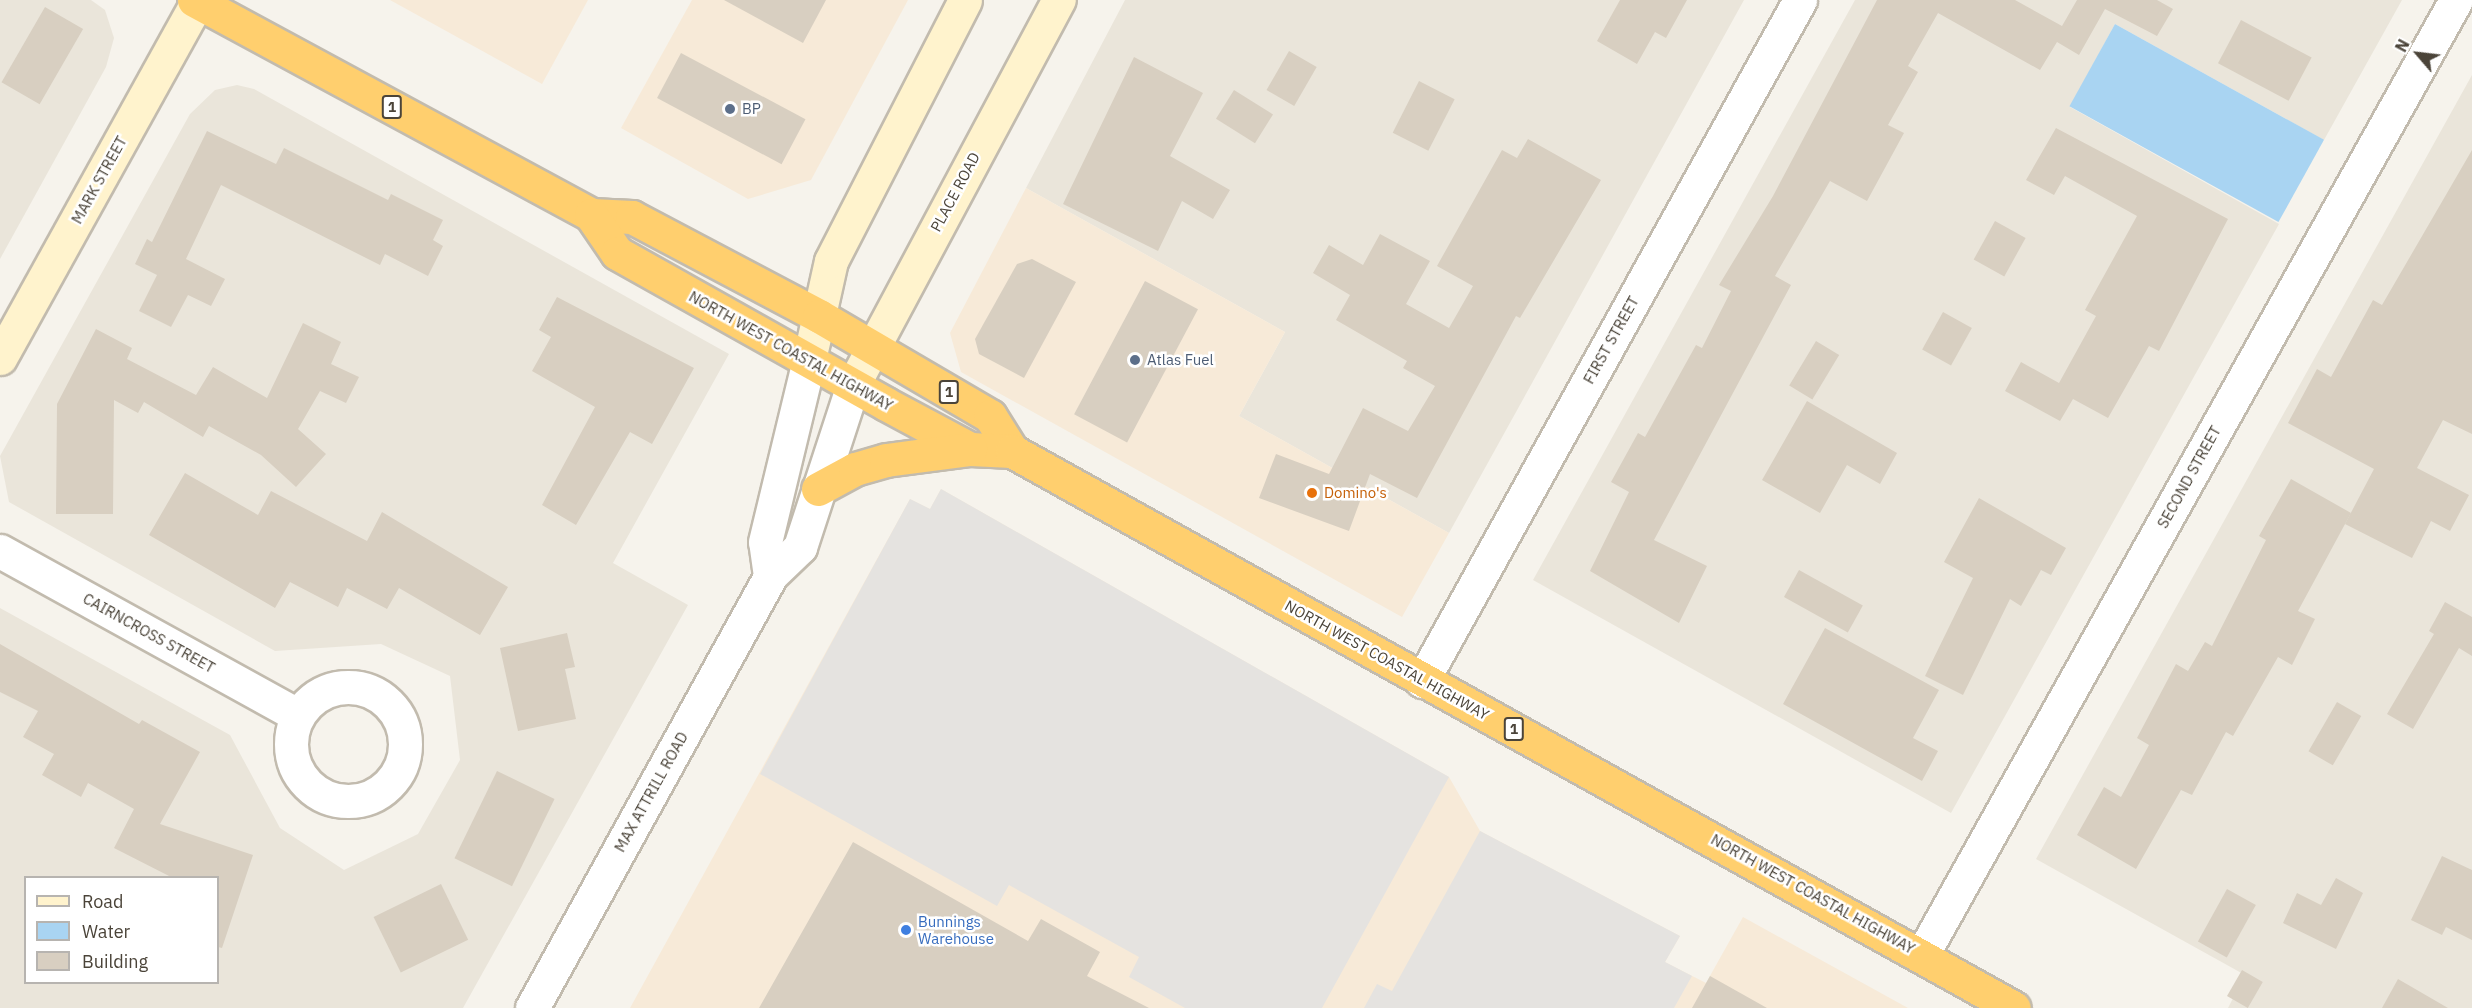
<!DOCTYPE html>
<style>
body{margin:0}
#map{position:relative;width:2472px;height:1008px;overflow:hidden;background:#f6f3ec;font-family:"IBM Plex Sans",sans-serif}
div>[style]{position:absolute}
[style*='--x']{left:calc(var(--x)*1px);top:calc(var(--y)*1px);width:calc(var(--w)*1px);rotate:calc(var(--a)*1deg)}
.residential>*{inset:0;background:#eae5da}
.commercial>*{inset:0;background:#f7ead8}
.parking>*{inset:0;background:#e5e3e0}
.water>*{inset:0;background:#a9d4f2;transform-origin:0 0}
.building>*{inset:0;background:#d8cfc1;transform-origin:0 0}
.roads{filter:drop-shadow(2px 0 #c2bbae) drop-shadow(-2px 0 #c2bbae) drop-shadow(0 2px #c2bbae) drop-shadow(0 -2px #c2bbae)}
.street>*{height:33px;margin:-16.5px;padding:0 16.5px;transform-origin:16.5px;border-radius:16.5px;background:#fff}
.street>.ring{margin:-16.5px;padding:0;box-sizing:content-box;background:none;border:33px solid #fff;border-radius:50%}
.secondary>*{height:33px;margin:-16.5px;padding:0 16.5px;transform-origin:16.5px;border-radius:16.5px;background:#fff3cd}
.highway>*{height:33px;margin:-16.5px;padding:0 16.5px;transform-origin:16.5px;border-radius:16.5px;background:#ffcf6e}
.dots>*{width:16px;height:16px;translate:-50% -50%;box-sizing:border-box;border:3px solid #fff;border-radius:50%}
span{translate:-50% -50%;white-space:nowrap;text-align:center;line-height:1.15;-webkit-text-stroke:5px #fff;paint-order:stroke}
.shield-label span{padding:2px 4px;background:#fff;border:2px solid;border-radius:4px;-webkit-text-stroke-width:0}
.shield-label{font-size:14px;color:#4b4439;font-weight:700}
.service-label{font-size:15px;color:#4e5e75}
.left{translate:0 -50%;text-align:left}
.street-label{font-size:15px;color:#4b4439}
.food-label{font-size:15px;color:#c56008}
.shop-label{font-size:15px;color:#366cbe}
.legend{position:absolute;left:24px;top:876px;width:195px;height:108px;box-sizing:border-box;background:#fff;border:2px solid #b7b4b0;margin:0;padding:8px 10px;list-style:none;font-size:18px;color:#4b4439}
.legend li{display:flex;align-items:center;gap:12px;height:30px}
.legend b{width:30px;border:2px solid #b7b4b0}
.north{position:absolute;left:2388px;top:24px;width:60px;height:60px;-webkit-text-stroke:4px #fff;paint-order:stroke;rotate:298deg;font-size:16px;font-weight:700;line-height:24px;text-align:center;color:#4b4439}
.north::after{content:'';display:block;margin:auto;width:21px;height:27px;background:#4b4439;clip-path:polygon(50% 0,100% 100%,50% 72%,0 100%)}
</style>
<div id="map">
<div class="residential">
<i style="clip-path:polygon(0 0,91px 0,105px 10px,114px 38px,106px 67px,0 259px)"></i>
<i style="clip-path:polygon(1125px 0,1744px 0,1449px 533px,1239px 416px,1285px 332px,1026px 188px)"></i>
<i style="clip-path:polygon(1855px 0,2402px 0,2324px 140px,2115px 24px,2070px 107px,2279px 224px,1951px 813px,1533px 580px)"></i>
<i style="clip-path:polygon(2472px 75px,2472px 1008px,2228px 1008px,2245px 975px,2036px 859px)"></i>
<i style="clip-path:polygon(evenodd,237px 85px,254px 89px,729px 354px,613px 563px,688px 605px,463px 1008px,0 1008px,0 608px,230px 735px,280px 828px,344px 870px,418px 834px,460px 760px,450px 676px,381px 644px,275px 651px,9px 502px,0 456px,190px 114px,215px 90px,237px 85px,26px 878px,218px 878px,218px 982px,26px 982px,26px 878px)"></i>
</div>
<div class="commercial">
<i style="clip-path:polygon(390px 0,588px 0,542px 84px)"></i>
<i style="clip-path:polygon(692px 0,908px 0,811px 180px,748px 199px,621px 128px)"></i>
<i style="clip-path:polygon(1026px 188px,1285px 332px,1239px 416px,1449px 533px,1402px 617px,961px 372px,950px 333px)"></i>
<i style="clip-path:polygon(941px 489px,1449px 777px,1480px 831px,1680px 936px,1665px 962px,1706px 983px,1743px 917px,1908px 1008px,630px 1008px,910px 499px,930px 509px)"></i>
</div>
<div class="parking">
<i style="clip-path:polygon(941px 489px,1449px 777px,1322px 1008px,1185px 1008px,1129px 977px,1139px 957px,1009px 885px,997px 906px,760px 774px,910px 499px,930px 509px)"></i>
<i style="clip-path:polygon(1480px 831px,1680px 936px,1665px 962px,1692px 976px,1674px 1008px,1364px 1008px,1377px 984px,1392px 991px)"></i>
</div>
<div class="water">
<i style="left:2115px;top:24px;width:239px;height:94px;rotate:29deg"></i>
</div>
<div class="building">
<i style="clip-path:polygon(724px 0,826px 0,803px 43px)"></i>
<i style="clip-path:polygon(1620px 0,1687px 0,1666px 38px,1655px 32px,1637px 64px,1597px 41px)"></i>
<i style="clip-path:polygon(1877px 0,2015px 0,2062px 26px,2077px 0,2157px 0,2173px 9px,2157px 36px,2105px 9px,2079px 55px,2057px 42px,2040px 70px,1938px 13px,1908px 66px,1918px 72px,1888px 125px,1904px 133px,1867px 201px,1830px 181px,1775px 276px,1791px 285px,1654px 540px,1707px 566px,1679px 623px,1590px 571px,1629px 492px,1611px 482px,1638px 433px,1645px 437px,1696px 345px,1702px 348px,1731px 291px,1719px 285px,1773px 196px)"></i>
<i style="left:45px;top:7px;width:44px;height:87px;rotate:30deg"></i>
<i style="left:2241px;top:20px;width:80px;height:49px;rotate:28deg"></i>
<i style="left:1289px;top:51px;width:32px;height:45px;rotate:30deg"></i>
<i style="left:681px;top:53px;width:141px;height:51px;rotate:28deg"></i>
<i style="clip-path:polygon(1134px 57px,1203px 93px,1170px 156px,1230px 190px,1213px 219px,1182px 201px,1158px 251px,1063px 204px)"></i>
<i style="left:1419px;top:81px;width:40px;height:58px;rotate:27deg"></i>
<i style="left:1234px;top:90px;width:46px;height:34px;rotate:32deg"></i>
<i style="clip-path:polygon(2056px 128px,2228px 219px,2159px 351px,2149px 346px,2108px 418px,2073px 399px,2060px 421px,2005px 391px,2021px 362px,2059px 383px,2096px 316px,2085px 310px,2137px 216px,2065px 176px,2054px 195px,2026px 180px)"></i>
<i style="clip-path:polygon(207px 131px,276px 164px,284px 148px,388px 200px,391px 194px,443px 220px,433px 240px,443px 246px,428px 276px,385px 254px,380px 265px,221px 185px,186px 259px,225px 279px,211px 306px,188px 295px,171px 327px,139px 311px,157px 275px,135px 264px,147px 239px,152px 242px)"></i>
<i style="clip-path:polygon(1528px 139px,1601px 180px,1520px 318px,1516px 316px,1417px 498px,1370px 474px,1349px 531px,1259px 498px,1276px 454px,1329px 474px,1363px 408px,1408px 431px,1435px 386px,1403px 368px,1407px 361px,1336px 320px,1350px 295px,1313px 273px,1329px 245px,1363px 265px,1380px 234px,1430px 261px,1406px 304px,1449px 328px,1473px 286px,1437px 266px,1502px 150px,1517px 158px)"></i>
<i style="clip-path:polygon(2472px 150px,2472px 434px,2443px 420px,2417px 468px,2469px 495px,2450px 531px,2431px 521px,2412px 558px,2345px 524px,2374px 469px,2288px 423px,2317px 369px,2331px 377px,2373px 300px,2382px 305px)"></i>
<i style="left:1995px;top:221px;width:35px;height:44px;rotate:29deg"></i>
<i style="clip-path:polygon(1032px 259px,1076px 282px,1024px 378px,979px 354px,975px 339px,1017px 264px)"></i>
<i style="left:1145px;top:281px;width:60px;height:151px;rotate:28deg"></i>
<i style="clip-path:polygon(557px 297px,694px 368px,652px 444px,630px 432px,576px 525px,542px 505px,595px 407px,532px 371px,551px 337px,539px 330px)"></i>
<i style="left:1943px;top:312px;width:33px;height:43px;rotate:29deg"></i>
<i style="clip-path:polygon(303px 323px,341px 342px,331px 364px,359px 377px,346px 403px,320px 391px,298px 429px,326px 454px,296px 487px,261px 455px,209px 426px,203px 437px,144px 402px,138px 413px,114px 400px,113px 514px,56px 514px,57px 404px,96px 329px,132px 348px,127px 359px,196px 395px,213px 367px,267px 398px)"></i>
<i style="left:1816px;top:341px;width:27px;height:52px;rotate:31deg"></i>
<i style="clip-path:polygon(1807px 401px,1897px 453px,1880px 484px,1847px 465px,1820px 513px,1762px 480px)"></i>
<i style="clip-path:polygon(185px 473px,258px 515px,271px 491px,367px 541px,382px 512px,508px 587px,480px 635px,399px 588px,387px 609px,347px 588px,338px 607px,290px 582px,275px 608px,149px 535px)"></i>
<i style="clip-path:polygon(2291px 479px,2351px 513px,2298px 611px,2315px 619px,2292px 665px,2278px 657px,2233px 736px,2226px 732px,2192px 795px,2181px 790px,2136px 869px,2077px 835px,2104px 787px,2121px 797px,2149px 745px,2137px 738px,2176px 664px,2188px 671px,2205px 642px,2212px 646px,2266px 540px,2259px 536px)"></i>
<i style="clip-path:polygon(1979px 498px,2066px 548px,2051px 575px,2041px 570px,2021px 606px,2010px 599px,1963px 695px,1925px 676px,1973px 578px,1944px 562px)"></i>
<i style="left:1799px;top:570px;width:73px;height:31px;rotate:29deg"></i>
<i style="clip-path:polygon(2445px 602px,2472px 617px,2472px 656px,2459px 648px,2413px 729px,2387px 714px,2434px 634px,2429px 631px)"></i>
<i style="clip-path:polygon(1825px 628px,1939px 690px,1913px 738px,1938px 751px,1922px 781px,1783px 704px)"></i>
<i style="clip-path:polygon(567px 633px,575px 667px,565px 669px,576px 719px,518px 731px,500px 648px)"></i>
<i style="clip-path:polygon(0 644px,139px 724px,142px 720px,200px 752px,160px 824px,253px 855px,222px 948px,218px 947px,218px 878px,173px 878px,114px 848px,134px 809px,88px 783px,81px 797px,42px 775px,54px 754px,23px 737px,38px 711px,0 692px)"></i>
<i style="left:2337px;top:702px;width:28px;height:57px;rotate:30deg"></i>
<i style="left:497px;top:771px;width:64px;height:97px;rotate:26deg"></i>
<i style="clip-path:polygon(853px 842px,1028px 941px,1041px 919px,1100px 952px,1087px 976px,1149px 1008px,759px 1008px)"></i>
<i style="clip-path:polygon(2442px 856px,2472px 870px,2472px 940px,2446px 927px,2442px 935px,2411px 920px)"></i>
<i style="clip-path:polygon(2336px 878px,2363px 893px,2336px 949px,2283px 923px,2297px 893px,2321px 905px)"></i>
<i style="left:441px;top:884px;width:62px;height:75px;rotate:64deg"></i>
<i style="left:2227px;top:889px;width:33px;height:60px;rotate:29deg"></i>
<i style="left:2242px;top:970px;width:24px;height:30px;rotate:30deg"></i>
<i style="clip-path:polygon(1710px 976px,1767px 1008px,1692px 1008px)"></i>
<i style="clip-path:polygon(2398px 979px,2448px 1008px,2382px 1008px)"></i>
</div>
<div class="roads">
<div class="street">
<i style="--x:0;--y:551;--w:339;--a:28.9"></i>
<i style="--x:770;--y:576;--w:34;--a:-98"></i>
<i style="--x:765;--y:542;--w:187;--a:-76.4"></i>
<i style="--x:1422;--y:681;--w:779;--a:-60.97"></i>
<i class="ring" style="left:291px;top:687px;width:81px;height:81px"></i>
<i style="--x:1922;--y:955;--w:1094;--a:-60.79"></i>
<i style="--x:532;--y:1008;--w:493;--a:-61.1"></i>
<i style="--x:770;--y:576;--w:42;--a:-44"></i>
<i style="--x:800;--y:547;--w:170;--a:-71.9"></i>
</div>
<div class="secondary">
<i style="--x:0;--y:358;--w:407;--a:-61"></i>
<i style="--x:809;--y:360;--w:101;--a:-77.5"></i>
<i style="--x:831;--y:261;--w:293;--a:-62.8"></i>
<i style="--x:853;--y:385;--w:437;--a:-61.9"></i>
</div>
<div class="highway">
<i style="--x:194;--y:0;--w:451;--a:28.4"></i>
<i style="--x:591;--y:215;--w:41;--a:2.8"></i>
<i style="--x:632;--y:217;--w:212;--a:27.9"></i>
<i style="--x:819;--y:316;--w:198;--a:30.3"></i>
<i style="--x:990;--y:416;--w:41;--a:57.8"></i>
<i style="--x:591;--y:215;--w:46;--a:55.6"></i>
<i style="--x:617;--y:253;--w:308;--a:29.3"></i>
<i style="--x:886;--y:404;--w:95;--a:28.2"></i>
<i style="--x:970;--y:449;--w:42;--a:2.7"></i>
<i style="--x:1012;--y:451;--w:1146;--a:29.07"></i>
<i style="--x:818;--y:489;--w:42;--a:-28.4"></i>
<i style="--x:855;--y:469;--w:32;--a:-16"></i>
<i style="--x:886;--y:460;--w:85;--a:-7.5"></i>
</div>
</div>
<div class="dots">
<i style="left:730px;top:109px;background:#5c6f8a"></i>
<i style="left:1135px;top:360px;background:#5c6f8a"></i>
<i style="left:1312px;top:493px;background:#e8710a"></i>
<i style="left:906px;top:930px;background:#3f7fe0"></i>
</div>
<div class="shield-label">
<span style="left:392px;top:107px">1</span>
<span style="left:949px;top:392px">1</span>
<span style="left:1514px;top:729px">1</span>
</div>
<div class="service-label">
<span class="left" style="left:742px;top:109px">BP</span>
<span class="left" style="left:1147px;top:360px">Atlas Fuel</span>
</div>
<div class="street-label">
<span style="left:99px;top:180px;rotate:-61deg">MARK STREET</span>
<span style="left:955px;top:192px;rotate:-62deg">PLACE ROAD</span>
<span style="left:1611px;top:340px;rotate:-61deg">FIRST STREET</span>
<span style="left:791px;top:351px;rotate:29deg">NORTH WEST COASTAL HIGHWAY</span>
<span style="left:2189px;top:477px;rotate:-61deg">SECOND STREET</span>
<span style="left:149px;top:633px;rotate:29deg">CAIRNCROSS STREET</span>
<span style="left:1387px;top:660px;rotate:29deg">NORTH WEST COASTAL HIGHWAY</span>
<span style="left:651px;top:792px;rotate:-61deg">MAX ATTRILL ROAD</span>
<span style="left:1813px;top:894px;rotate:29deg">NORTH WEST COASTAL HIGHWAY</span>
</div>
<div class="food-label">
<span class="left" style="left:1324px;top:493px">Domino's</span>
</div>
<div class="shop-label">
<span class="left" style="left:918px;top:930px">Bunnings<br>Warehouse</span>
</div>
<ul class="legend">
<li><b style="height:8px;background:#fff3cd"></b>Road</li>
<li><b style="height:16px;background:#a9d4f2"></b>Water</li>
<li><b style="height:16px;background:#d8cfc1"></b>Building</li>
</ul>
<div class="north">N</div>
</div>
